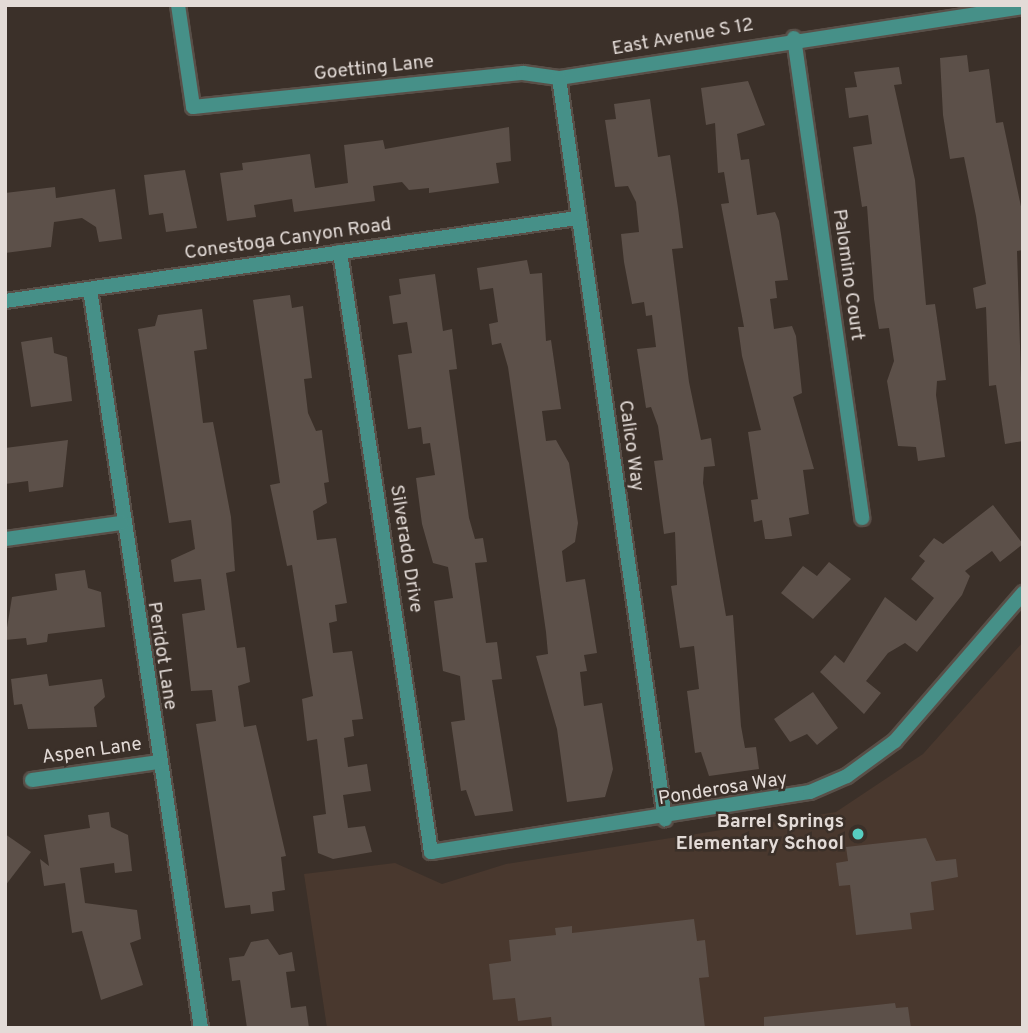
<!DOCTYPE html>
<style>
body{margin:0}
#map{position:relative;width:1028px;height:1033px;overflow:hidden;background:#3b3029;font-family:Overpass,sans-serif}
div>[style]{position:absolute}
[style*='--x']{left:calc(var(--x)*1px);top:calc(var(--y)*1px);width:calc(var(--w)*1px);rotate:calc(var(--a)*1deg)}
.built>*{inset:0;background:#49382e}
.building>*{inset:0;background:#5c5049}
.roads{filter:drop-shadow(2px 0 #594f48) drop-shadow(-2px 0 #594f48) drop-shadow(0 2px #594f48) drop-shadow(0 -2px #594f48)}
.minor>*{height:14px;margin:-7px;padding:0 7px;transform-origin:7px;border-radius:7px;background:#469088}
.dots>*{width:19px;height:19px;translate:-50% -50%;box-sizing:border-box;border:4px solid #3b3029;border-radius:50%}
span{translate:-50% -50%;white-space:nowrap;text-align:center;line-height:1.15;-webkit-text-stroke:5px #3b3029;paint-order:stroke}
.street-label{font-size:19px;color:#e3dbd7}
.poi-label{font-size:19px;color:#e3dbd7;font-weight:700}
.right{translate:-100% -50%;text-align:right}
.frame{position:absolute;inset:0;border:7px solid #e3dbd7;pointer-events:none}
</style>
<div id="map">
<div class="built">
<i style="clip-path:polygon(1023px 642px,1023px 1028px,327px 1028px,304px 874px,395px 863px,442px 884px,506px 864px,836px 812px,923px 754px)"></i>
</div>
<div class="building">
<i style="clip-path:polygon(967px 55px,969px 72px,989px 69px,996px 123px,1003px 122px,1023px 216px,1023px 250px,1017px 251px,1023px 441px,1005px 444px,996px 385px,989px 386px,986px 307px,976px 309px,973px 288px,986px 284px,976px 216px,964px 157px,950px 159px,943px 115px,940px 58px)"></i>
<i style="clip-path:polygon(899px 67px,902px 84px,894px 85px,915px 180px,926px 305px,935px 304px,946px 380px,937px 381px,936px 395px,945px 457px,918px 461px,916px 447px,898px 446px,887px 381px,894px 361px,889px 328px,879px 329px,874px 299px,867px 206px,862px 207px,853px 147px,872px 144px,868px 115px,849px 118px,845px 88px,857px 87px,854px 72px)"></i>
<i style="clip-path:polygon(748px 81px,765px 125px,737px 134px,741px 160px,749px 159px,757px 215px,775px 212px,779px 221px,788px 280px,775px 281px,777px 298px,770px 299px,774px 329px,792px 326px,796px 336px,802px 393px,793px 397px,814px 469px,803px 470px,809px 514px,789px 518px,792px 536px,772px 539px,765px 539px,762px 520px,754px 522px,751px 500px,758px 499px,748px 432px,761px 430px,742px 356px,738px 327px,744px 327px,721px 204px,729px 203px,724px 172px,718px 173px,715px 123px,706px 125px,701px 88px)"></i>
<i style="clip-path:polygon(650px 99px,658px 157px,670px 155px,678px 208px,683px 248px,672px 249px,689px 382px,701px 440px,711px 438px,715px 466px,704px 467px,703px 483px,726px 616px,733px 615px,741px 726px,745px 748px,756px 747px,759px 769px,709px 776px,701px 752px,695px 753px,687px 691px,699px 689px,694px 646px,680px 648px,671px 586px,677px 585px,675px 532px,664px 534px,654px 461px,663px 460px,658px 426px,651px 407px,646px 408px,637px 349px,656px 347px,652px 315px,646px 316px,644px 302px,632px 304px,624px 262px,621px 234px,639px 232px,636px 202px,628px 186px,615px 187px,605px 120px,616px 119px,614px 104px)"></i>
<i style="clip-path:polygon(509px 127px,511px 161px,496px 163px,499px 183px,429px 193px,429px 188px,409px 190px,402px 182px,373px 186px,375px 201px,294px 212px,292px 199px,254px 205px,256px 217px,227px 221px,220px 173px,243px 170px,242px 163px,310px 154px,315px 188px,348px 183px,344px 145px,383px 140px,385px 149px)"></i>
<i style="clip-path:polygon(185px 170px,197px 228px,166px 232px,163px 213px,149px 215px,144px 175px)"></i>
<i style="clip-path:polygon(55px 187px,56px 198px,115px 189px,122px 239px,99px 242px,96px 227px,82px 218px,54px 222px,51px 247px,5px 253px,5px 193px)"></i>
<i style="clip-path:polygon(527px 260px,530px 274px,542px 273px,546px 341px,551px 340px,561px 409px,542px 411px,546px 441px,556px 440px,569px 463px,578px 523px,575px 542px,562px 551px,566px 582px,585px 579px,597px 653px,584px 655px,587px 671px,580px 672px,584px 706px,602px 703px,613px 769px,605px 797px,567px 802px,557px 729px,536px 656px,548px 654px,546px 632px,508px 367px,501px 343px,492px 345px,489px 324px,498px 322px,493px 288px,480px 290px,477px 268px)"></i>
<i style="clip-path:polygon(435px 274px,443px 331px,452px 329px,457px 369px,449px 370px,469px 518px,475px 539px,483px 538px,487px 562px,475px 563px,486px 643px,497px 642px,502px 679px,492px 680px,513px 811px,475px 816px,466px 790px,461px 791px,451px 722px,465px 720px,460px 676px,443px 671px,434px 601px,453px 598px,448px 567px,433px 563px,422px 524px,416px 478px,435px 475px,430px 443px,423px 444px,421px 427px,408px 429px,398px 355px,412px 353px,407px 322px,393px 324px,389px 296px,401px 294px,399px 279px)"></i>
<i style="clip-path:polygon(290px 295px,292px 308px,303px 306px,312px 378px,304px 379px,308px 413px,316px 431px,322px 430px,329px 482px,324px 483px,327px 503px,313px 511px,317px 540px,336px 538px,347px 603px,335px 605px,337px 621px,329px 623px,333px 653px,352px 651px,363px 719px,352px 720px,354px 736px,344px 738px,348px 767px,367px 764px,371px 791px,343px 795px,348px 828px,365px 826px,372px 852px,333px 859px,318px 853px,313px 816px,326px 814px,317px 739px,307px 741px,302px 699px,313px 696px,292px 565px,287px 566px,270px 485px,280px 483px,253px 300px)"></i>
<i style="clip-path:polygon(202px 309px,207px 349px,194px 351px,203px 423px,213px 422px,231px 517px,235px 571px,226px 573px,237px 648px,245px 647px,250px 682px,238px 686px,244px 727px,256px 725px,286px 856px,281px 857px,285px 890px,272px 892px,274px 911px,251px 914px,250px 905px,225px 908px,196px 724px,216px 721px,212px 690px,191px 691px,182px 614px,205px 610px,201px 579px,174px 582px,171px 560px,195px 549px,191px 520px,169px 523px,138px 329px,155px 326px,158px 315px)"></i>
<i style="clip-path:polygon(52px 337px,54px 353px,67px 357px,72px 401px,31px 407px,21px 342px)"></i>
<i style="clip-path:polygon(68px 440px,63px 487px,29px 492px,28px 481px,5px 484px,5px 448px)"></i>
<i style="clip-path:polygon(993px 505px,1023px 544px,1000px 562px,992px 551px,965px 571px,970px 576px,962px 595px,917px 652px,905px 643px,888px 653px,866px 681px,881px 693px,864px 714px,820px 672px,835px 655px,844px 663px,885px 597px,916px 621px,934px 598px,911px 579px,925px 561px,919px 556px,934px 538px,943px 544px)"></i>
<i style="clip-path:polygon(829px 562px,851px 579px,813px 619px,781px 593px,803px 566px,817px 576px)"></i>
<i style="clip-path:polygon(85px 570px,88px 588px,101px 592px,105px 627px,48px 634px,47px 642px,27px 645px,26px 638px,5px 640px,12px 597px,57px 590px,55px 574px)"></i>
<i style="clip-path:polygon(47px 674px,49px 686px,102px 679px,105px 697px,94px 707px,97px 727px,28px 729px,22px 704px,14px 705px,11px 679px)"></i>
<i style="clip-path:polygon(813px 692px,838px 728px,817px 745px,807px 734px,790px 742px,774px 719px)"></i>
<i style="clip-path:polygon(109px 812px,111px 827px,128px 835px,132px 871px,115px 873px,114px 863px,80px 868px,85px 903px,137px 910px,141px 939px,130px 943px,143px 985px,101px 1000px,82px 931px,72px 933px,65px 883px,44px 886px,40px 859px,49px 866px,44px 835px,90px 828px,88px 815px)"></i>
<i style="clip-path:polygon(5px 834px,31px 852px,5px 886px)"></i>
<i style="clip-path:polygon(926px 838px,936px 861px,956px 859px,958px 877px,931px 882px,934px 910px,910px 913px,912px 929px,856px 935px,850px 885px,839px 886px,836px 863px,848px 861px,846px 847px)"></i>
<i style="clip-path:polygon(694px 919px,697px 941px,705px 940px,709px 977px,699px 978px,705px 1028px,552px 1028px,551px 1017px,518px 1021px,515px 998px,493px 1000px,489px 964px,511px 961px,509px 940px,556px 935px,555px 928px,572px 926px,572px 933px)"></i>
<i style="clip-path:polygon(268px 939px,279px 955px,292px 952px,295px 971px,286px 972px,291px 1008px,306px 1006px,309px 1028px,247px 1028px,240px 980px,232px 981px,229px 958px,244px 956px,251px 942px)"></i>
<i style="clip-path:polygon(895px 1003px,896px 1008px,908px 1007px,911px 1028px,764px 1028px,764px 1017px)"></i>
</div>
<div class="roads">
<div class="minor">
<i style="--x:178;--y:5;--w:103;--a:81.6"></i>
<i style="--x:193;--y:107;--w:332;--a:-5.9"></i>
<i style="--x:523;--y:73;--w:36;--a:8"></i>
<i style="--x:559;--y:78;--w:469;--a:-8.7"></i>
<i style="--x:794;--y:38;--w:485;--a:81.9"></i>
<i style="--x:559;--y:78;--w:749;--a:81.86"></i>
<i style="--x:340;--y:252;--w:607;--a:81.38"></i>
<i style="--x:431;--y:852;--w:384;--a:-9"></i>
<i style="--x:810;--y:792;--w:40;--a:-23.4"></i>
<i style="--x:847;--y:776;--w:59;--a:-36.1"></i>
<i style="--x:895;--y:741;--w:196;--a:-49.1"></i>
<i style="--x:90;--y:289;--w:747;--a:81.46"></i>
<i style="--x:5;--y:301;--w:578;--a:-8.26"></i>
<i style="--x:5;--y:539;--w:117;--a:-7.9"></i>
<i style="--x:32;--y:780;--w:127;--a:-8.1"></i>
</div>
</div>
<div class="dots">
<i style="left:858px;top:834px;background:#57cec1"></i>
</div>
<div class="street-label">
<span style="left:683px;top:38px;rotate:-10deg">East Avenue S 12</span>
<span style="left:374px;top:69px;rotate:-6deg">Goetting Lane</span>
<span style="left:288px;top:240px;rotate:-8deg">Conestoga Canyon Road</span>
<span style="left:847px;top:275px;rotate:82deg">Palomino Court</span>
<span style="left:630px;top:446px;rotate:82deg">Calico Way</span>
<span style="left:405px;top:549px;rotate:81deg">Silverado Drive</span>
<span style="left:161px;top:656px;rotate:81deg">Peridot Lane</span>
<span style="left:92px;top:752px;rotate:-8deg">Aspen Lane</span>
<span style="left:723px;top:790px;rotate:-9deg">Ponderosa Way</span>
</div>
<div class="poi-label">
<span class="right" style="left:844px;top:834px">Barrel Springs<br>Elementary School</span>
</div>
<div class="frame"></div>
</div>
